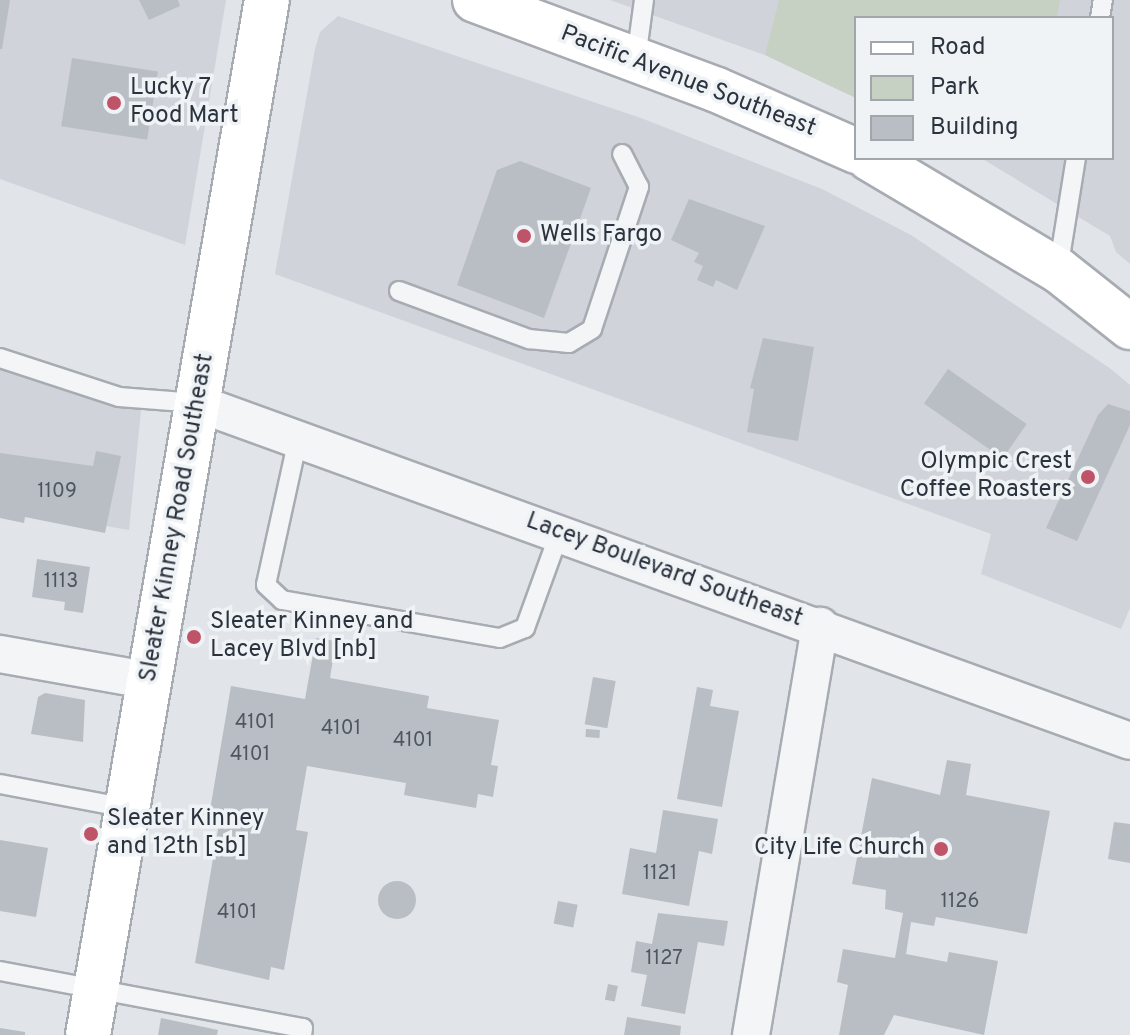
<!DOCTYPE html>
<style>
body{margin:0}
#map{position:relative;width:1130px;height:1035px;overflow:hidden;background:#e1e4e8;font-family:Overpass,sans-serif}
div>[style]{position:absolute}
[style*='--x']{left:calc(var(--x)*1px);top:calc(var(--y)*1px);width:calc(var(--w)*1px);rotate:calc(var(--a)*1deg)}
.built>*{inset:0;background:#d0d3da}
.green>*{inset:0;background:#c7d1c3}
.building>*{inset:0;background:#b9bec4;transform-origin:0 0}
.round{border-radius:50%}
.roads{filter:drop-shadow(2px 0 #a7abb2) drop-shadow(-2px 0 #a7abb2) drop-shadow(0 2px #a7abb2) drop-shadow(0 -2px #a7abb2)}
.lane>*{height:18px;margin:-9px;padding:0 9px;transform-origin:9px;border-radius:9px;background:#f3f5f7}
.street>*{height:36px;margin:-18px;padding:0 18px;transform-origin:18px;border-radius:18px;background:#f3f5f7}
.secondary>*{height:44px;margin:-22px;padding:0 22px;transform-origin:22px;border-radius:22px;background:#fff}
.primary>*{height:44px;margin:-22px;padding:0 22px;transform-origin:22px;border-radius:22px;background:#fff}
.dots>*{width:22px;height:22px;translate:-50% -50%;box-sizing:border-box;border:4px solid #f0f3f6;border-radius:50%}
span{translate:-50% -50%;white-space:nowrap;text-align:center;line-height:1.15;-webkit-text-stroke:7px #f0f3f6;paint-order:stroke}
.number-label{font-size:20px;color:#4e5660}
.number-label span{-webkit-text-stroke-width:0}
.street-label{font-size:24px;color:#2b333e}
.poi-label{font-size:24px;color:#2b333e}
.left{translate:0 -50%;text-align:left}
.right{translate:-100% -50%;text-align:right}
.legend{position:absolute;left:854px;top:16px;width:260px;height:144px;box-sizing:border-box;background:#f0f3f6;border:2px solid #a1a6ac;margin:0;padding:10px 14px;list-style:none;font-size:24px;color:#2b333e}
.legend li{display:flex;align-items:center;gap:16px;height:40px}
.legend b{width:40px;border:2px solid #a1a6ac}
</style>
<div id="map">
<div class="built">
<i style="clip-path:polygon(0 0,226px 0,185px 245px,0 179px)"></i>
<i style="clip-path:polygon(610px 0,1130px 0,1130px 264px,1116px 252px,1110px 236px,981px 158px,1112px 158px,1112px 18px,856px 18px,856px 98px,765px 55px)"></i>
<i style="clip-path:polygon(338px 16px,641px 118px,822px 189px,911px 235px,1111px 369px,1130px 385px,1130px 608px,1121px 629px,981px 574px,991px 534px,275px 274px,315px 49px,320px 32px)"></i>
<i style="clip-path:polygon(0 348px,142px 401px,129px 530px,0 508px)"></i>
</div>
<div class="green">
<i style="clip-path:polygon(779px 0,1060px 0,1057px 18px,856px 18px,856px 98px,765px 55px)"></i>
</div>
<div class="building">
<i style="clip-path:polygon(0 0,10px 0,2px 49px,0 49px)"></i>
<i style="clip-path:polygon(139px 0,178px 0,180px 6px,149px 20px)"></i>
<i style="left:72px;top:58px;width:87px;height:69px;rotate:9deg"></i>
<i style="clip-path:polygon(520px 161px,591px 188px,544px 318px,457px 285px,497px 170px)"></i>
<i style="clip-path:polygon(689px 199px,765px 226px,737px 290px,716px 280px,713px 287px,697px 280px,703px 266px,694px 262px,699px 253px,671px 240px)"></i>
<i style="clip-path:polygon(763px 338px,814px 347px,798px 441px,747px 432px,754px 389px,750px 388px)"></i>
<i style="left:948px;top:369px;width:96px;height:42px;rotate:35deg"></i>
<i style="clip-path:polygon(1108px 404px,1130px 411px,1130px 425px,1077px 541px,1046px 528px,1098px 415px)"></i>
<i style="clip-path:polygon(96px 451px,121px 456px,105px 533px,25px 517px,24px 523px,0 518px,0 453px,93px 466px)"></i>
<i style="clip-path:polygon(37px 559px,90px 567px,83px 613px,64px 610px,65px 602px,32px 597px)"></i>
<i style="clip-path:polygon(316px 638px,336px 641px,330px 678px,429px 696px,427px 708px,499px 720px,491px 765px,498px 766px,493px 797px,478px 794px,476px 808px,404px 795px,406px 783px,307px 766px,296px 830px,308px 832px,284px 970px,271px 967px,269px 980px,195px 963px,219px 824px,208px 822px,231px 686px,305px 699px)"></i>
<i style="left:593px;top:677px;width:23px;height:48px;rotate:10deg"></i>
<i style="clip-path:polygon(697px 687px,713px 690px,710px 706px,739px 711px,722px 807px,677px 799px)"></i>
<i style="clip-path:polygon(45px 693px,85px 700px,83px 742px,31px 734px,38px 697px)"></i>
<i style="left:586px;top:729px;width:14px;height:8px;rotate:4deg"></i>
<i style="clip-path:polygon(947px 760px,971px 764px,966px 795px,1050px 811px,1027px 934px,936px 917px,934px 926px,911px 922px,906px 954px,947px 962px,949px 952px,998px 961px,984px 1035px,894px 1015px,884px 1035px,839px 1035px,848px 985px,837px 982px,843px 949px,895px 958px,903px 913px,885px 909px,886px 890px,852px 884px,872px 778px,940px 795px)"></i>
<i style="clip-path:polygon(663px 810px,718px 819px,712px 854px,699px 851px,689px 906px,622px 894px,630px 848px,656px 853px)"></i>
<i style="clip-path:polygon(1114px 822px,1130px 824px,1130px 863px,1108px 859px)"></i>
<i style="clip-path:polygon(0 840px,48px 848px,36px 917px,0 911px)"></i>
<i class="round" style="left:378px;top:881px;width:38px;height:38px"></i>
<i style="left:558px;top:901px;width:20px;height:23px;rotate:11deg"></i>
<i style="clip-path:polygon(658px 913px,728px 921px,724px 946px,698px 942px,685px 1014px,641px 1006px,647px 975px,631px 972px,636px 941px,652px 944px)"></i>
<i style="left:608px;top:984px;width:10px;height:16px;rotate:11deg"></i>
<i style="clip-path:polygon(627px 1017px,681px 1026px,680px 1035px,624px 1035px)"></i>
<i style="clip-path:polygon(161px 1018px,218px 1030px,217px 1035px,158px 1035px)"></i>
<i style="clip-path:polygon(0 1028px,25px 1032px,25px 1035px,0 1035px)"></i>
</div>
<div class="roads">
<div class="lane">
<i style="--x:1100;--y:18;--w:18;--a:-81"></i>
<i style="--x:636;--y:59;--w:60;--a:-82.3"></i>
<i style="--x:1058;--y:270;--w:113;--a:-80.9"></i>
<i style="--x:399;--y:291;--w:139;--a:20.3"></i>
<i style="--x:529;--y:339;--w:40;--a:5.7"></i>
<i style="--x:569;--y:343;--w:27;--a:-31"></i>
<i style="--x:592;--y:329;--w:150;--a:-71.7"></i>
<i style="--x:639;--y:187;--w:37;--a:-117"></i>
<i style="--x:0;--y:358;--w:125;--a:18.1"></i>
<i style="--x:119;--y:397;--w:78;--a:4.4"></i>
<i style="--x:298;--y:439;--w:149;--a:102.4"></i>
<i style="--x:266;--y:585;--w:22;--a:43"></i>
<i style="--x:282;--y:600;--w:221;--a:9.9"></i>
<i style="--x:500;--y:638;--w:27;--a:-22"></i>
<i style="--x:525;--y:628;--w:100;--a:-70.1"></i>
<i style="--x:0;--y:784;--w:129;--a:10.7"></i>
<i style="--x:0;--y:971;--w:308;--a:10.7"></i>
<i style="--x:303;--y:1028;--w:7;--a:98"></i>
</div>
<div class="street">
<i style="--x:197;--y:403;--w:992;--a:19.91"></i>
<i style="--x:0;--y:654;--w:153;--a:10.1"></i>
<i style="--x:751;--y:1035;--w:415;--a:-80.4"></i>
</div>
<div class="secondary">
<i style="--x:88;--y:1035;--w:1050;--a:-80.19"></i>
</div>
<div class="primary">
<i style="--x:475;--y:0;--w:258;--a:20.4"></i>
<i style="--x:717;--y:90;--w:152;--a:23.7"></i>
<i style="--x:869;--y:158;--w:220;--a:30.7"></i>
<i style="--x:1058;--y:270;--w:92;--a:38.4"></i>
</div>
</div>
<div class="dots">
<i style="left:114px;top:103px;background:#bf5469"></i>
<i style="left:524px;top:236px;background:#bf5469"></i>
<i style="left:1088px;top:477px;background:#bf5469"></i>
<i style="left:194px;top:637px;background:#bf5469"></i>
<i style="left:91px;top:834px;background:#bf5469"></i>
<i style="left:941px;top:849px;background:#bf5469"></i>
</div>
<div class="number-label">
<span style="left:57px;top:492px">1109</span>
<span style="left:61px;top:582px">1113</span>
<span style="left:255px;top:723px">4101</span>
<span style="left:341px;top:729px">4101</span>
<span style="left:413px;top:741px">4101</span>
<span style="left:250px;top:755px">4101</span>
<span style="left:660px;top:874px">1121</span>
<span style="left:960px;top:902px">1126</span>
<span style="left:237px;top:913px">4101</span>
<span style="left:664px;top:959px">1127</span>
</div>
<div class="street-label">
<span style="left:688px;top:82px;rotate:21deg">Pacific Avenue Southeast</span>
<span style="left:178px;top:518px;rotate:-80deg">Sleater Kinney Road Southeast</span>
<span style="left:664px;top:571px;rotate:20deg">Lacey Boulevard Southeast</span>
</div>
<div class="poi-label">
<span class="left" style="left:130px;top:103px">Lucky 7<br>Food Mart</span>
<span class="left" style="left:540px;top:236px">Wells Fargo</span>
<span class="right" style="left:1072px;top:477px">Olympic Crest<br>Coffee Roasters</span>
<span class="left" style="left:210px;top:637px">Sleater Kinney and<br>Lacey Blvd [nb]</span>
<span class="left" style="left:107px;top:834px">Sleater Kinney<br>and 12th [sb]</span>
<span class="right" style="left:925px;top:849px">City Life Church</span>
</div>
<ul class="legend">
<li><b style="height:10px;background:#fff"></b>Road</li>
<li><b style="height:22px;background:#c7d1c3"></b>Park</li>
<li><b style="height:22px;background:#b9bec4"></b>Building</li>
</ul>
</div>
